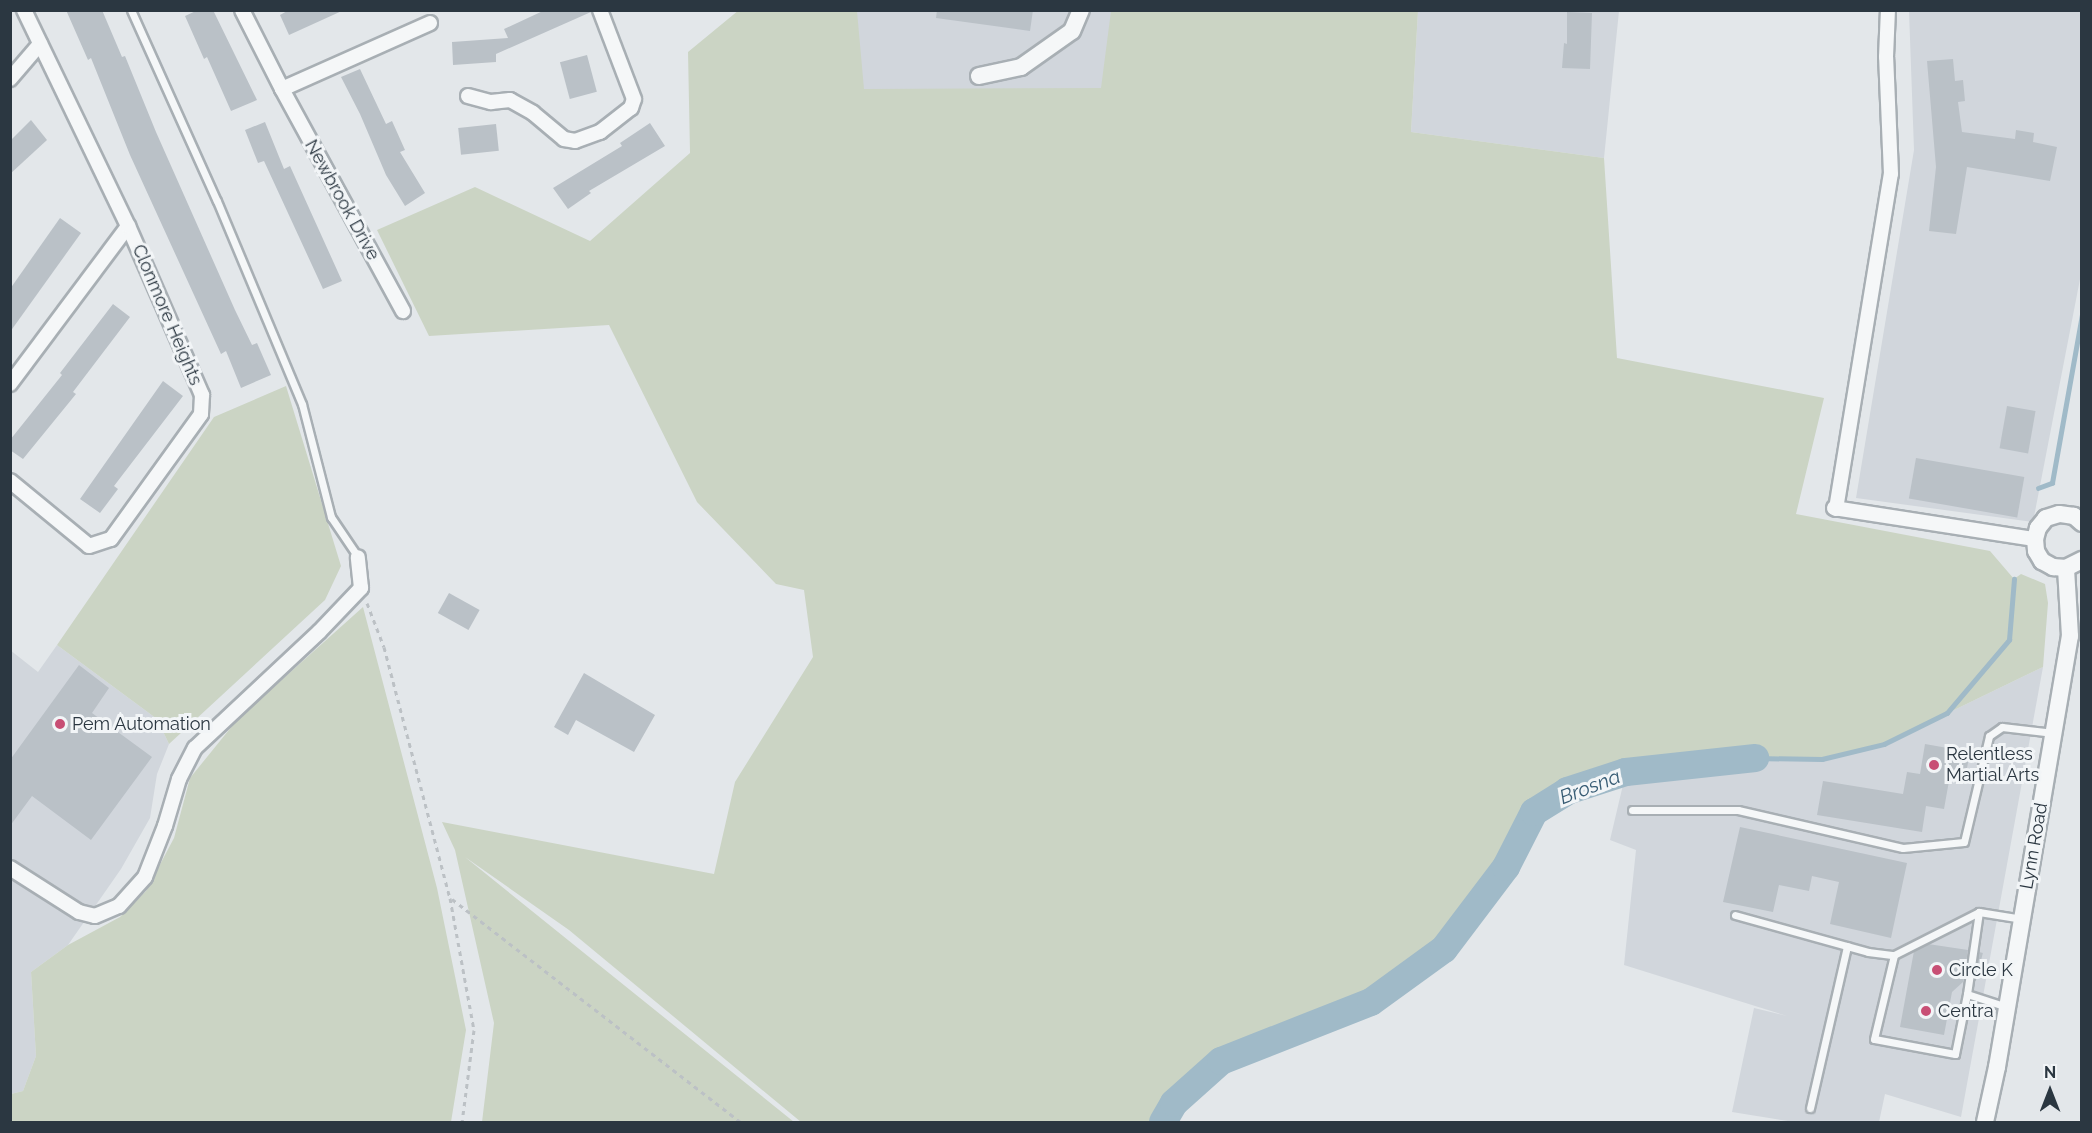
<!DOCTYPE html>
<style>
body{margin:0}
#map{position:relative;width:2092px;height:1133px;overflow:hidden;background:#e3e7ea;font-family:Raleway,sans-serif}
div>[style]{position:absolute}
[style*='--x']{left:calc(var(--x)*1px);top:calc(var(--y)*1px);width:calc(var(--w)*1px);rotate:calc(var(--a)*1deg)}
.built>*{inset:0;background:#d1d6dc;transform-origin:0 0}
.green>*{inset:0;background:#cbd4c4}
.stream>*{height:4.5px;margin:-2.25px;padding:0 2.25px;transform-origin:2.25px;border-radius:2.25px;background:#a0bac8}
.river>*{height:28px;margin:-14px;padding:0 14px;transform-origin:14px;border-radius:14px;background:#a0bac8}
.building>*{inset:0;background:#bac1c7;transform-origin:0 0}
.path>*{height:3px;margin-top:-1.5px;transform-origin:0;background:repeating-linear-gradient(90deg,#bcc1c5 0 4.5px,transparent 0 9px)}
.roads{filter:drop-shadow(2px 0 #a8afb4) drop-shadow(-2px 0 #a8afb4) drop-shadow(0 2px #a8afb4) drop-shadow(0 -2px #a8afb4)}
.service>*{height:7px;margin:-3.5px;padding:0 3.5px;transform-origin:3.5px;border-radius:3.5px;background:#f5f7f8}
.minor>*{height:14px;margin:-7px;padding:0 7px;transform-origin:7px;border-radius:7px;background:#f5f7f8}
.tertiary>*{height:16px;margin:-8px;padding:0 8px;transform-origin:8px;border-radius:8px;background:#f5f7f8}
.dots>*{width:16px;height:16px;translate:-50% -50%;box-sizing:border-box;border:3px solid #f2f5f7;border-radius:50%}
span{translate:-50% -50%;white-space:nowrap;text-align:center;line-height:1.15;-webkit-text-stroke:6px #f2f5f7;paint-order:stroke}
.street-label{font-size:18px;color:#2b3741}
.poi-label{font-size:18px;color:#2b3741}
.left{translate:0 -50%;text-align:left}
.water-label{font-size:20px;color:#375c74;font-style:italic}
.frame{position:absolute;inset:0;border:12px solid #2b3741;pointer-events:none}
.north{position:absolute;left:2020px;top:1061px;width:60px;height:60px;-webkit-text-stroke:4px #f2f5f7;paint-order:stroke;rotate:0deg;font-size:16px;font-weight:700;line-height:24px;text-align:center;color:#2b3741}
.north::after{content:'';display:block;margin:auto;width:21px;height:27px;background:#2b3741;clip-path:polygon(50% 0,100% 100%,50% 72%,0 100%)}
</style>
<div id="map">
<div class="built">
<i style="left:857px;top:11px;width:254px;height:78px"></i>
<i style="clip-path:polygon(1418px 11px,1619px 11px,1604px 158px,1411px 132px)"></i>
<i style="clip-path:polygon(1909px 11px,2081px 11px,2081px 274px,2033px 522px,1856px 498px,1914px 150px)"></i>
<i style="clip-path:polygon(57px 645px,157px 719px,169px 744px,157px 774px,150px 818px,121px 869px,68px 945px,31px 972px,36px 1056px,23px 1091px,11px 1094px,10px 650px,38px 672px)"></i>
<i style="clip-path:polygon(2043px 667px,1961px 1117px,1885px 1094px,1879px 1122px,1794px 1122px,1732px 1112px,1754px 1008px,1787px 1016px,1624px 965px,1636px 850px,1610px 840px,1626px 772px,1755px 758px,1822px 759px,1884px 744px)"></i>
</div>
<div class="green">
<i style="clip-path:polygon(739px 10px,857px 11px,864px 89px,1101px 88px,1111px 11px,1418px 11px,1411px 132px,1604px 158px,1617px 358px,1824px 398px,1796px 514px,1990px 551px,2014px 579px,2021px 574px,2045px 584px,2048px 603px,2043px 667px,1884px 744px,1822px 759px,1755px 758px,1626px 772px,1567px 791px,1534px 812px,1506px 867px,1444px 949px,1371px 1002px,1221px 1061px,1174px 1103px,1163px 1122px,801px 1122px,569px 930px,465px 857px,794px 1122px,482px 1122px,494px 1023px,455px 850px,442px 822px,714px 874px,735px 782px,813px 657px,804px 590px,776px 584px,697px 502px,609px 325px,429px 336px,377px 230px,475px 187px,590px 241px,690px 153px,688px 52px)"></i>
<i style="clip-path:polygon(286px 386px,341px 566px,325px 600px,169px 744px,157px 719px,57px 645px,214px 417px)"></i>
<i style="clip-path:polygon(363px 607px,437px 888px,466px 1030px,451px 1122px,11px 1122px,11px 1094px,23px 1091px,36px 1056px,31px 972px,68px 945px,120px 917px,146px 891px,174px 838px,190px 778px,237px 720px)"></i>
</div>
<div class="stream">
<i style="--x:2038;--y:488;--w:15;--a:-20"></i>
<i style="--x:2052;--y:483;--w:171;--a:-79.9"></i>
<i style="--x:1755;--y:758;--w:67;--a:0.9"></i>
<i style="--x:1822;--y:759;--w:64;--a:-13.6"></i>
<i style="--x:1884;--y:744;--w:70;--a:-26.2"></i>
<i style="--x:1947;--y:713;--w:96;--a:-49.7"></i>
<i style="--x:2009;--y:640;--w:61;--a:-85.3"></i>
</div>
<div class="river">
<i style="--x:1163;--y:1122;--w:22;--a:-60"></i>
<i style="--x:1174;--y:1103;--w:63;--a:-41.8"></i>
<i style="--x:1221;--y:1061;--w:161;--a:-21.5"></i>
<i style="--x:1371;--y:1002;--w:90;--a:-36"></i>
<i style="--x:1444;--y:949;--w:103;--a:-52.9"></i>
<i style="--x:1506;--y:867;--w:62;--a:-63"></i>
<i style="--x:1534;--y:812;--w:39;--a:-32"></i>
<i style="--x:1567;--y:791;--w:62;--a:-17.9"></i>
<i style="--x:1626;--y:772;--w:130;--a:-6.2"></i>
</div>
<div class="building">
<i style="clip-path:polygon(66px 10px,102px 10px,122px 57px,125px 56px,156px 132px,235px 310px,252px 345px,257px 343px,271px 375px,241px 388px,226px 351px,221px 354px,130px 155px,91px 58px,88px 60px)"></i>
<i style="clip-path:polygon(198px 10px,213px 10px,257px 100px,231px 111px,207px 57px,204px 59px,185px 16px)"></i>
<i style="clip-path:polygon(289px 10px,344px 10px,289px 35px,280px 15px)"></i>
<i style="clip-path:polygon(545px 10px,591px 12px,496px 54px,496px 62px,453px 65px,452px 42px,508px 38px,504px 29px)"></i>
<i style="clip-path:polygon(937px 10px,1033px 10px,1030px 31px,936px 18px)"></i>
<i style="clip-path:polygon(1567px 12px,1592px 13px,1590px 69px,1562px 68px,1564px 43px,1567px 44px)"></i>
<i style="left:587px;top:55px;width:38px;height:28px;rotate:75deg"></i>
<i style="clip-path:polygon(1953px 59px,1955px 81px,1963px 80px,1965px 101px,1958px 102px,1962px 132px,2015px 139px,2016px 130px,2034px 133px,2033px 142px,2057px 147px,2050px 181px,1967px 167px,1956px 234px,1929px 231px,1936px 167px,1927px 61px)"></i>
<i style="clip-path:polygon(360px 69px,386px 124px,392px 121px,405px 150px,400px 152px,425px 193px,405px 206px,386px 175px,360px 114px,341px 77px)"></i>
<i style="clip-path:polygon(31px 120px,47px 140px,10px 174px,10px 141px)"></i>
<i style="clip-path:polygon(265px 122px,284px 169px,290px 166px,342px 281px,323px 289px,264px 161px,258px 163px,245px 130px)"></i>
<i style="clip-path:polygon(650px 123px,665px 146px,589px 191px,591px 193px,568px 209px,553px 188px,622px 146px,620px 143px)"></i>
<i style="left:496px;top:124px;width:27px;height:38px;rotate:84deg"></i>
<i style="clip-path:polygon(60px 218px,81px 233px,10px 332px,10px 289px)"></i>
<i style="clip-path:polygon(113px 304px,130px 317px,73px 392px,76px 394px,23px 459px,10px 450px,10px 440px,62px 375px,60px 373px)"></i>
<i style="clip-path:polygon(163px 381px,183px 396px,114px 486px,118px 489px,100px 513px,80px 499px)"></i>
<i style="left:2007px;top:406px;width:29px;height:43px;rotate:10deg"></i>
<i style="left:1916px;top:458px;width:110px;height:41px;rotate:10deg"></i>
<i style="left:449px;top:593px;width:35px;height:23px;rotate:29deg"></i>
<i style="clip-path:polygon(79px 665px,109px 688px,92px 713px,152px 757px,91px 840px,32px 796px,10px 826px,10px 760px)"></i>
<i style="clip-path:polygon(584px 673px,655px 715px,634px 752px,576px 720px,568px 735px,554px 727px)"></i>
<i style="clip-path:polygon(1925px 744px,1970px 752px,1964px 784px,1949px 781px,1944px 809px,1926px 806px,1922px 832px,1817px 815px,1823px 781px,1903px 794px,1907px 772px,1920px 774px)"></i>
<i style="clip-path:polygon(1740px 827px,1907px 863px,1891px 938px,1830px 924px,1839px 882px,1812px 876px,1809px 891px,1779px 885px,1773px 912px,1723px 902px)"></i>
<i style="clip-path:polygon(1928px 944px,1968px 950px,1963px 982px,1952px 992px,1944px 1035px,1900px 1027px,1914px 951px)"></i>
<i style="left:1979px;top:952px;width:4px;height:29px;rotate:14deg"></i>
</div>
<div class="path">
<i style="--x:367;--y:603;--w:47;--a:68.9"></i>
<i style="--x:384;--y:647;--w:260;--a:75.3"></i>
<i style="--x:450;--y:898;--w:134;--a:79.7"></i>
<i style="--x:474;--y:1030;--w:93;--a:97.4"></i>
<i style="--x:452;--y:899;--w:365;--a:37.7"></i>
</div>
<div class="roads">
<div class="service">
<i style="--x:131;--y:10;--w:209;--a:65.8"></i>
<i style="--x:217;--y:201;--w:220;--a:67.3"></i>
<i style="--x:302;--y:404;--w:117;--a:75.6"></i>
<i style="--x:331;--y:517;--w:48;--a:56"></i>
<i style="--x:1632;--y:810;--w:106;--a:0"></i>
<i style="--x:1738;--y:810;--w:169;--a:13"></i>
<i style="--x:1903;--y:848;--w:61;--a:-5.6"></i>
<i style="--x:1964;--y:842;--w:109;--a:-76.7"></i>
<i style="--x:1989;--y:736;--w:16;--a:-35"></i>
<i style="--x:2002;--y:727;--w:52;--a:6.6"></i>
<i style="--x:1735;--y:915;--w:138;--a:15.5"></i>
<i style="--x:1868;--y:952;--w:26;--a:7"></i>
<i style="--x:1967;--y:994;--w:61;--a:101.3"></i>
<i style="--x:1955;--y:1054;--w:82;--a:-169.5"></i>
<i style="--x:1874;--y:1039;--w:86;--a:-76.6"></i>
<i style="--x:1894;--y:955;--w:95;--a:-26.8"></i>
<i style="--x:2007;--y:1007;--w:42;--a:-162"></i>
<i style="--x:1967;--y:994;--w:83;--a:-81.7"></i>
<i style="--x:1979;--y:912;--w:44;--a:9.2"></i>
<i style="--x:1810;--y:1108;--w:166;--a:-77.1"></i>
</div>
<div class="minor">
<i style="--x:242;--y:10;--w:89;--a:63.1"></i>
<i style="--x:282;--y:89;--w:253;--a:61.4"></i>
<i style="--x:10;--y:79;--w:46;--a:-49.4"></i>
<i style="--x:282;--y:89;--w:162;--a:-24"></i>
<i style="--x:468;--y:96;--w:24;--a:15"></i>
<i style="--x:491;--y:102;--w:19;--a:-6"></i>
<i style="--x:510;--y:100;--w:26;--a:29"></i>
<i style="--x:533;--y:113;--w:40;--a:40"></i>
<i style="--x:564;--y:139;--w:11;--a:10"></i>
<i style="--x:575;--y:141;--w:27;--a:-20"></i>
<i style="--x:600;--y:132;--w:39;--a:-38"></i>
<i style="--x:631;--y:108;--w:9;--a:-72"></i>
<i style="--x:634;--y:99;--w:95;--a:-110.9"></i>
<i style="--x:10;--y:384;--w:197;--a:-53.2"></i>
<i style="--x:10;--y:481;--w:102;--a:39.4"></i>
<i style="--x:89;--y:546;--w:23;--a:-18"></i>
<i style="--x:111;--y:539;--w:154;--a:-54.2"></i>
<i style="--x:201;--y:414;--w:19;--a:-87"></i>
<i style="--x:202;--y:395;--w:184;--a:-113.6"></i>
<i style="--x:128;--y:226;--w:240;--a:-115.7"></i>
<i style="--x:1834;--y:508;--w:203;--a:8.8"></i>
<i style="--x:1836;--y:509;--w:339;--a:-80.7"></i>
<i style="--x:1891;--y:174;--w:117;--a:-92.4"></i>
<i style="--x:1886;--y:57;--w:47;--a:-87.6"></i>
<i style="--x:10;--y:868;--w:82;--a:32.5"></i>
<i style="--x:79;--y:912;--w:16;--a:14"></i>
<i style="--x:95;--y:916;--w:26;--a:-23"></i>
<i style="--x:119;--y:906;--w:39;--a:-48"></i>
<i style="--x:145;--y:877;--w:55;--a:-68.6"></i>
<i style="--x:165;--y:826;--w:49;--a:-73.4"></i>
<i style="--x:179;--y:779;--w:35;--a:-63"></i>
<i style="--x:195;--y:748;--w:170;--a:-43.1"></i>
<i style="--x:319;--y:632;--w:61;--a:-46.3"></i>
<i style="--x:361;--y:588;--w:31;--a:-96"></i>
</div>
<div class="tertiary">
<i style="--x:979;--y:76;--w:43;--a:-12.1"></i>
<i style="--x:1021;--y:67;--w:62;--a:-35.2"></i>
<i style="--x:1072;--y:31;--w:23;--a:-67"></i>
<i style="--x:2082;--y:523;--w:11;--a:-139"></i>
<i style="--x:2074;--y:516;--w:15;--a:-172"></i>
<i style="--x:2059;--y:514;--w:14;--a:163"></i>
<i style="--x:2046;--y:518;--w:13;--a:129"></i>
<i style="--x:2038;--y:528;--w:11;--a:105"></i>
<i style="--x:2035;--y:539;--w:12;--a:85"></i>
<i style="--x:2036;--y:551;--w:12;--a:59"></i>
<i style="--x:2042;--y:561;--w:13;--a:29"></i>
<i style="--x:2053;--y:567;--w:13;--a:4"></i>
<i style="--x:2066;--y:568;--w:18;--a:-27"></i>
<i style="--x:1985;--y:1122;--w:56;--a:-77.7"></i>
<i style="--x:1997;--y:1067;--w:437;--a:-80.4"></i>
<i style="--x:2070;--y:636;--w:68;--a:-93.4"></i>
</div>
</div>
<div class="dots">
<i style="left:60px;top:724px;background:#c84f75"></i>
<i style="left:1934px;top:765px;background:#c84f75"></i>
<i style="left:1937px;top:970px;background:#c84f75"></i>
<i style="left:1926px;top:1011px;background:#c84f75"></i>
</div>
<div class="street-label">
<span style="left:342px;top:200px;rotate:61deg">Newbrook Drive</span>
<span style="left:167px;top:315px;rotate:67deg">Clonmore Heights</span>
<span style="left:2034px;top:846px;rotate:-80deg">Lynn Road</span>
</div>
<div class="poi-label">
<span class="left" style="left:72px;top:724px">Pem Automation</span>
<span class="left" style="left:1946px;top:765px">Relentless<br>Martial Arts</span>
<span class="left" style="left:1949px;top:970px">Circle K</span>
<span class="left" style="left:1938px;top:1011px">Centra</span>
</div>
<div class="water-label">
<span style="left:1590px;top:787px;rotate:-21deg">Brosna</span>
</div>
<div class="frame"></div>
<div class="north">N</div>
</div>
